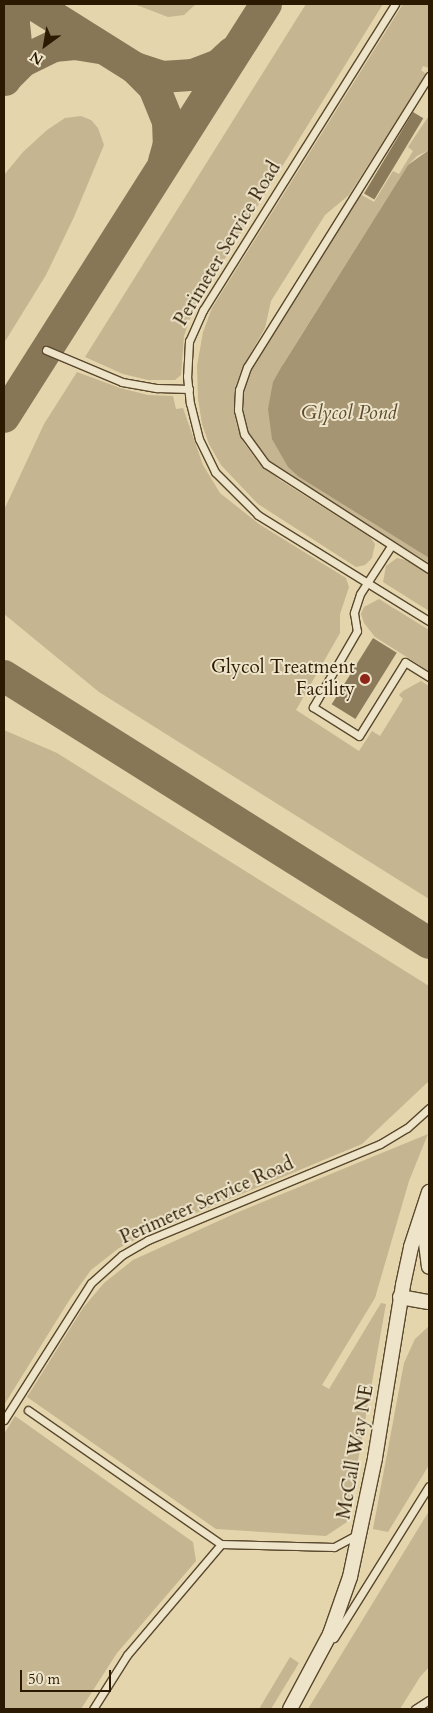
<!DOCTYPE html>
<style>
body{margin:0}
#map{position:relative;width:433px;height:1713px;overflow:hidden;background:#e4d5ad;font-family:Cardo,serif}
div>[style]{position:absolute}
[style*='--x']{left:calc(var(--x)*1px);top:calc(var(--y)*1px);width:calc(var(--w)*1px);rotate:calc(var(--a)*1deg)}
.green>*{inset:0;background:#c5b590}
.water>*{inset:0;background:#a59573}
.taxiway>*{height:32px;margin:-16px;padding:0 16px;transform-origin:16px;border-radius:16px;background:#887757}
.building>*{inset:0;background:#8b7b5a;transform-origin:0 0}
.roads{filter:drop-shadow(1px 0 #59482c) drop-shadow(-1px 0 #59482c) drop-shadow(0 1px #59482c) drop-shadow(0 -1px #59482c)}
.service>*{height:7px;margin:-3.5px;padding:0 3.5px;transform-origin:3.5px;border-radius:3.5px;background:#ede4ca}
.minor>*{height:14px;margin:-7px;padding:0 7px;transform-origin:7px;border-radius:7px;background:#ede4ca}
.dots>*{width:14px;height:14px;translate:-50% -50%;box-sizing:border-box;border:2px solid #ede4ca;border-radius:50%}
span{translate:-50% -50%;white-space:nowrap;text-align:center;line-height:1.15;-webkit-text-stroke:4px #ede4ca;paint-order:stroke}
.street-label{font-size:19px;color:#2b1901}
.poi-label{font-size:19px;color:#2b1901}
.right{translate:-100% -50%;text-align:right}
.water-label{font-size:20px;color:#5c4b2f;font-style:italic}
.frame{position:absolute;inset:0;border:5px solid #2b1901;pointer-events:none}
.north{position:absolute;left:20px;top:20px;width:50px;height:50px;-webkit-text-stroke:4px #ede4ca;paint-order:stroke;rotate:212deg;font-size:14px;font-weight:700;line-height:20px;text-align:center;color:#2b1901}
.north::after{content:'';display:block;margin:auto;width:18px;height:22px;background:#2b1901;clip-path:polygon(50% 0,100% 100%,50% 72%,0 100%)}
.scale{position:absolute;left:20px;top:1670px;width:91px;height:22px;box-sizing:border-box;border:2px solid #2b1901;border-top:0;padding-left:6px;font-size:15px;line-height:18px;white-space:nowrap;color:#2b1901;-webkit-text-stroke:4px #ede4ca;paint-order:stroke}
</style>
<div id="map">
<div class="green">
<i style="clip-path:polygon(134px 4px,196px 4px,184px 15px,168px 17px)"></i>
<i style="clip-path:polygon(306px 4px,383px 4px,193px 310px,184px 336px,181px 375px,175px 380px,148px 380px,123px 374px,85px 357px)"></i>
<i style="clip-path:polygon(403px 4px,429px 4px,429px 68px,423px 66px,421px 70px,426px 74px,349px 195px,325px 215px,271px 301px,265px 328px,244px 365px,236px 385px,234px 408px,237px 426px,244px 443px,258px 462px,280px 480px,370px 537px,375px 544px,372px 558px,365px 565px,356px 567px,258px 504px,221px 465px,209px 444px,202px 424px,198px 399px,197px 366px,203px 332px,212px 308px)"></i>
<i style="clip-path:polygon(81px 116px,91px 120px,98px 128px,104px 145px,74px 217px,46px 275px,4px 343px,4px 175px,23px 152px,47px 130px,65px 118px)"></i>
<i style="clip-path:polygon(428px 117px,429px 150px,417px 156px,408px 165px,283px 364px,299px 477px,429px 558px,429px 563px,293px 479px,266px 459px,250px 438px,243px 412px,244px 389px,252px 369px,360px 194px,374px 202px,393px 171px,399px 174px,413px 151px,408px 147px)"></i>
<i style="clip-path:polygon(77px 372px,120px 388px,148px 395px,173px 396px,176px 409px,183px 408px,203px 465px,220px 493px,259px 524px,346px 578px,349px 587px,340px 614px,340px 633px,296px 710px,359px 751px,372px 731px,380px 736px,403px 699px,399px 695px,403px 691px,421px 681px,429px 686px,429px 899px,99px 692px,4px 614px,4px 510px,44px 424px)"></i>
<i style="clip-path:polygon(397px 558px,410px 561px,429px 573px,429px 611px,383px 582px,386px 566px)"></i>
<i style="clip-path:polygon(379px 599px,429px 630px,429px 671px,375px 637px,364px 623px,361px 614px,364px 607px)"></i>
<i style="clip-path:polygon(4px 730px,57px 753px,429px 986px,429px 1081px,362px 1144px,148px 1233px,119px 1248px,91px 1270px,70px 1299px,4px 1405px)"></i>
<i style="clip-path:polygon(428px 1134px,409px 1181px,375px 1298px,322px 1385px,329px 1389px,381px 1303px,386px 1304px,347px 1522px,326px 1536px,216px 1529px,27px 1397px,83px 1308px,104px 1283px,133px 1260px,236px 1213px)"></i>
<i style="clip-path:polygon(429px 1326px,429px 1465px,388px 1532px,373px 1529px,404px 1363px,415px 1339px)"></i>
<i style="clip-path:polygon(15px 1416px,193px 1542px,196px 1561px,117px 1653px,81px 1709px,4px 1709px,4px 1434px)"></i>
<i style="clip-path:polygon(429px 1511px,429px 1667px,420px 1677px,400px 1709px,308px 1709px)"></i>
<i style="clip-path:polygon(290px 1657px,299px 1663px,271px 1709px,259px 1709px)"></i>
</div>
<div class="water">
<i style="clip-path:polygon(429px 150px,429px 558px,299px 477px,288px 467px,272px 439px,268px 409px,273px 382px,282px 366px,408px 165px)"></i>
</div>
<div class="taxiway">
<i style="--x:33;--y:4;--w:120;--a:32.1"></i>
<i style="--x:135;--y:68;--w:27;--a:45"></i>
<i style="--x:154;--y:87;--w:37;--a:68"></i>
<i style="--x:168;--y:121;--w:23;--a:88"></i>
<i style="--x:169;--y:144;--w:18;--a:106"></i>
<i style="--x:135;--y:68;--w:28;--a:18"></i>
<i style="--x:162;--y:77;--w:31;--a:-4"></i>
<i style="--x:193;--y:75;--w:28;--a:-21"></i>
<i style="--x:219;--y:65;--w:18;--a:-43"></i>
<i style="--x:6;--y:78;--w:24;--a:-45"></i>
<i style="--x:23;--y:61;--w:34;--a:-26"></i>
<i style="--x:54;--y:46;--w:21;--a:-5"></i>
<i style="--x:75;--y:44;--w:25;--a:9"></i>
<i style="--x:5;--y:80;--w:13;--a:-63"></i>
<i style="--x:11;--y:68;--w:25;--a:-79"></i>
<i style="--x:16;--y:43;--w:20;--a:-96"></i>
<i style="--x:14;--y:23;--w:20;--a:-108"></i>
<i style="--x:4;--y:417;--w:489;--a:-57.6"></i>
<i style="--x:4;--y:676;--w:502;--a:32.14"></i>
</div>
<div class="building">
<i style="left:413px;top:112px;width:12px;height:95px;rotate:31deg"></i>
<i style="left:373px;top:638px;width:28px;height:78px;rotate:32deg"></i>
</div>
<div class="roads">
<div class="service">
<i style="--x:395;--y:4;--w:361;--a:122.1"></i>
<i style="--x:203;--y:310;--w:34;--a:114"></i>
<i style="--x:189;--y:341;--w:35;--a:93"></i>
<i style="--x:187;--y:376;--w:27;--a:84"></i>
<i style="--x:190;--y:403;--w:37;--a:76"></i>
<i style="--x:199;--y:439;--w:37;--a:64"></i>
<i style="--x:215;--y:472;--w:61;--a:45"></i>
<i style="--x:258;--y:515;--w:201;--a:31.8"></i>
<i style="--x:429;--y:76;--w:343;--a:122"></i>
<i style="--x:247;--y:367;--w:24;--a:109"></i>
<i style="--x:239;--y:390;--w:20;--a:93"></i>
<i style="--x:238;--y:410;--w:25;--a:76"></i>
<i style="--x:244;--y:434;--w:37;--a:54"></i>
<i style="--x:266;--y:464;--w:194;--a:32.8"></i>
<i style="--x:46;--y:350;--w:82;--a:22.8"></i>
<i style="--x:122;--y:382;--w:36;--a:10"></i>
<i style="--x:157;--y:388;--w:32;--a:2"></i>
<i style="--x:391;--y:546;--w:57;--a:122.9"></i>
<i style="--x:360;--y:594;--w:20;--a:108"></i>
<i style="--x:354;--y:613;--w:18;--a:81"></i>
<i style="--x:357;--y:631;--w:88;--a:120.1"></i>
<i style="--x:313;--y:707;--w:54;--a:32.2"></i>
<i style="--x:359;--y:736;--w:87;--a:-58.1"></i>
<i style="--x:405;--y:662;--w:28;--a:32"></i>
<i style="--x:28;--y:1410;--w:235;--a:34.8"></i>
<i style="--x:221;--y:1544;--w:113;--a:1.5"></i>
<i style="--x:334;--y:1547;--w:30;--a:-28"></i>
<i style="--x:4;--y:1420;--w:162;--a:-57.6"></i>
<i style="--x:91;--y:1283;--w:42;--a:-42.1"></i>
<i style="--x:122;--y:1255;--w:30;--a:-30"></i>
<i style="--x:148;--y:1240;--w:251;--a:-22.5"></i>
<i style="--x:380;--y:1144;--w:31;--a:-31"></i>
<i style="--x:407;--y:1128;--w:30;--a:-42"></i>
<i style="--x:334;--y:1638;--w:179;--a:-58"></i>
<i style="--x:93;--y:1709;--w:64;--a:-57.8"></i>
<i style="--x:127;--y:1655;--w:145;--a:-49.7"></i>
<i style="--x:415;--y:1709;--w:17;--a:-33"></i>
</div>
<div class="minor">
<i style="--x:423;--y:1219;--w:48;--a:82.9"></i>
<i style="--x:400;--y:1297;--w:29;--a:10"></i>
<i style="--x:290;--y:1709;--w:85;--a:-61.9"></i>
<i style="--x:330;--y:1634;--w:60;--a:-70.7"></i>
<i style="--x:350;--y:1577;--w:122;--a:-78.1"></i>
<i style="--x:375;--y:1458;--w:175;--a:-80.8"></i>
<i style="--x:403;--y:1285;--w:39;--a:-78"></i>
<i style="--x:411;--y:1247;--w:58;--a:-71.9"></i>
</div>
</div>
<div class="dots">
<i style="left:365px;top:679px;background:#8f2418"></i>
</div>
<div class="street-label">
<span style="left:228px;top:244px;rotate:-59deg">Perimeter Service Road</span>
<span style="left:207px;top:1201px;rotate:-24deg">Perimeter Service Road</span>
<span style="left:356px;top:1452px;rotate:-80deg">McCall Way NE</span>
</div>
<div class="poi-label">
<span class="right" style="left:355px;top:679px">Glycol Treatment<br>Facility</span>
</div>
<div class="water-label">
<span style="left:349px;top:412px">Glycol Pond</span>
</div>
<div class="frame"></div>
<div class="north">N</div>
<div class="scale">50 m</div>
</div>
